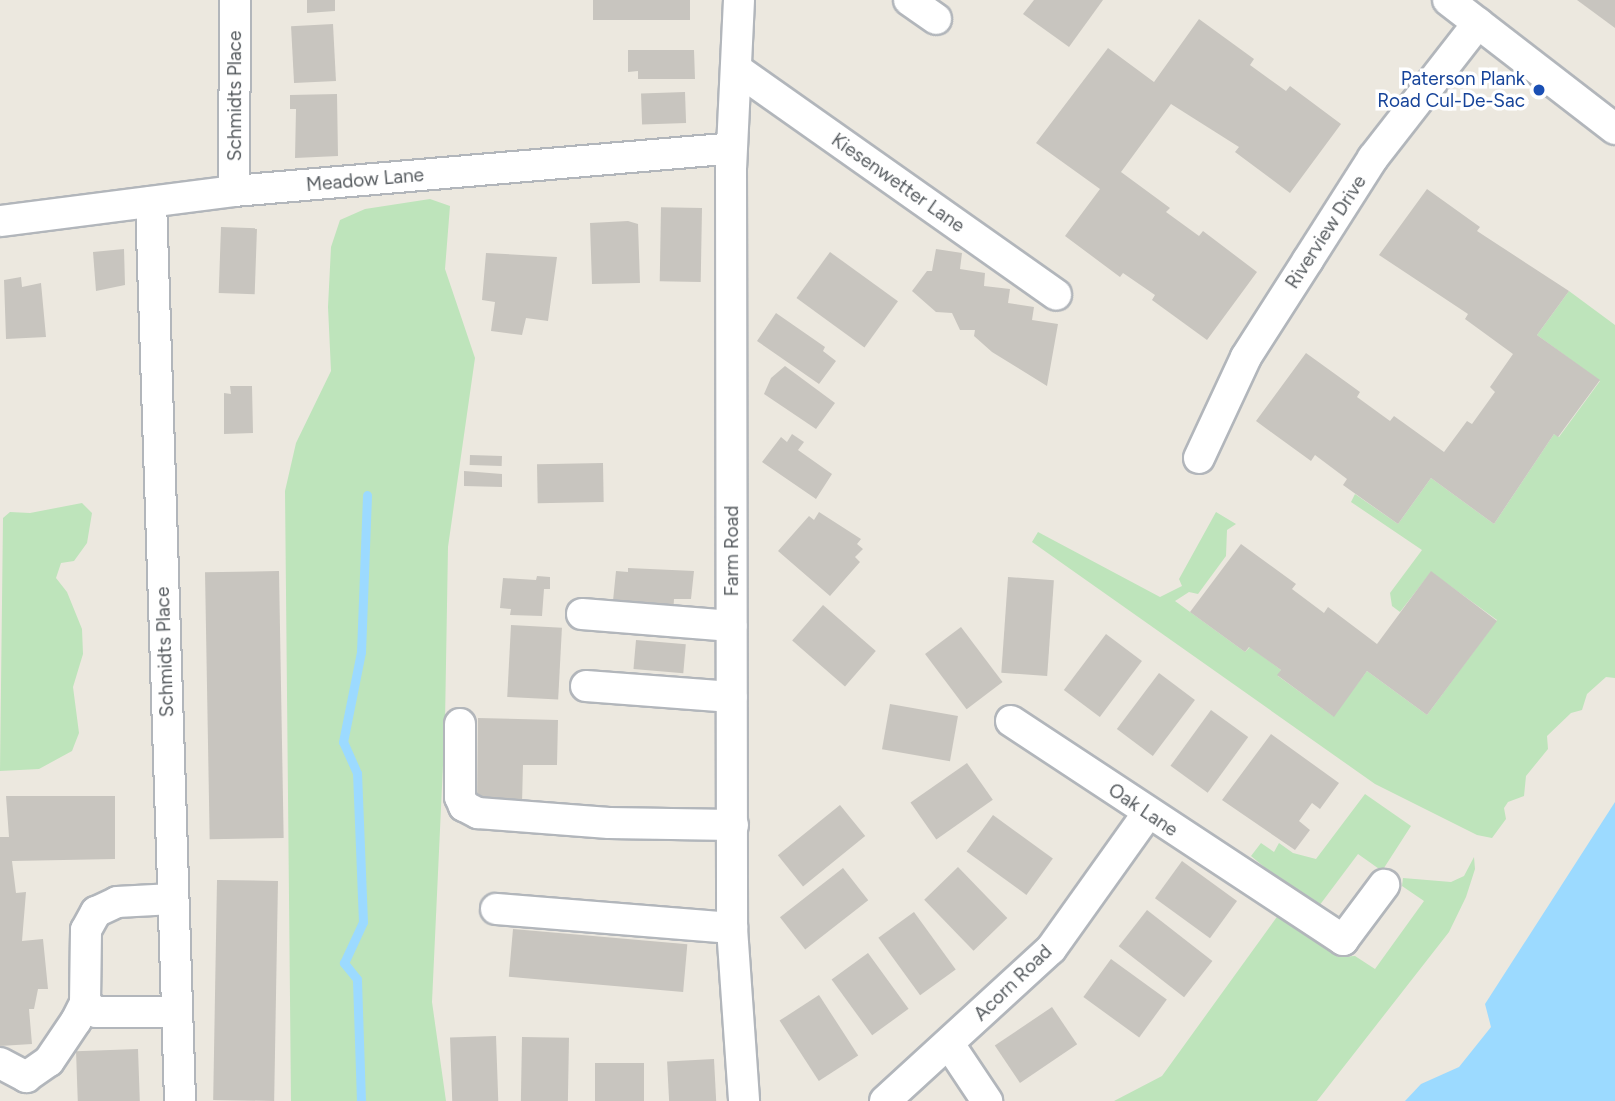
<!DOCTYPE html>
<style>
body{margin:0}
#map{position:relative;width:1615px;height:1101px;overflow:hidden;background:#ece8df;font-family:Figtree,sans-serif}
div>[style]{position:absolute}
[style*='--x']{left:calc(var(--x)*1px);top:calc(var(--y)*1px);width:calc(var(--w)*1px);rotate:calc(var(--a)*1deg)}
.green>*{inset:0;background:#bee4bb}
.water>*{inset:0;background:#9cdaff}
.stream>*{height:9px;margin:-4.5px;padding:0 4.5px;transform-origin:4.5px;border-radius:4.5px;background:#9cdaff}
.building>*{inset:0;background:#c8c5bf;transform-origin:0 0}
.roads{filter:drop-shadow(2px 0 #b2b6bb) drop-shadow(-2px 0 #b2b6bb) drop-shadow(0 2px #b2b6bb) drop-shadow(0 -2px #b2b6bb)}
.minor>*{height:30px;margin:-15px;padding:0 15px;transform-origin:15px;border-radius:15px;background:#fff}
.dots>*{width:19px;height:19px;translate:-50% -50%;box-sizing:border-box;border:4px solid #fff;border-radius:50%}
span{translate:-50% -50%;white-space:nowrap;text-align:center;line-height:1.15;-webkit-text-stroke:7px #fff;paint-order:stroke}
.transit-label{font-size:19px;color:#164399}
.right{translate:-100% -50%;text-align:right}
.street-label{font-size:19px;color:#585d61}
</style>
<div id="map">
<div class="green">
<i style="clip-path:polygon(430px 199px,450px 206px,445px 269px,475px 358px,448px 547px,445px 722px,432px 1002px,446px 1101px,291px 1101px,285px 491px,296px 443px,331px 371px,328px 307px,331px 247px,340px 220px,365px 209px)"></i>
<i style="clip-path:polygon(1569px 291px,1615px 325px,1615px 678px,1606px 677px,1587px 694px,1582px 710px,1571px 713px,1547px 736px,1548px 749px,1526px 776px,1524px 796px,1508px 802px,1504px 808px,1506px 819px,1492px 838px,1477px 835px,1375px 784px,1032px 542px,1038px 532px,1160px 597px,1182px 586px,1179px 579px,1216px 512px,1236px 524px,1227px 530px,1226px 556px,1198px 594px,1189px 592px,1175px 601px,1245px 652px,1250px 647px,1281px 670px,1278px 676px,1333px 716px,1367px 671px,1427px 715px,1497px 620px,1431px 572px,1400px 612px,1392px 606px,1390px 593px,1422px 550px,1351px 502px,1355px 494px,1398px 524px,1431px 478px,1494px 524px,1554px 434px,1559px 437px,1600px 381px,1537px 335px)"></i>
<i style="clip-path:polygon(82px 503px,92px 513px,87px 543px,74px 561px,61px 563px,56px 578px,67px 592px,82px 629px,83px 654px,73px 687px,79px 733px,72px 751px,39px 769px,0 771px,3px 518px,10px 512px,30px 513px)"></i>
<i style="clip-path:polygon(1365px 794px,1411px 826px,1382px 871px,1358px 854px,1316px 910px,1251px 856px,1261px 843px,1274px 852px,1279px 843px,1293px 853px,1316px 859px)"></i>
<i style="clip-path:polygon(1474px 857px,1475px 869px,1466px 897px,1449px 932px,1317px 1101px,1114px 1101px,1162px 1076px,1279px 914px,1338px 957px,1355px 956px,1375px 969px,1424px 901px,1402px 886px,1403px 878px,1451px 882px,1464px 876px)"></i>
</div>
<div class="water">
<i style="clip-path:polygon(1615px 802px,1615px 1101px,1405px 1101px,1421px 1084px,1459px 1067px,1491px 1027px,1485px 1004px)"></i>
</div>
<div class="stream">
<i style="--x:361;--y:1101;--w:122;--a:-91.9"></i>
<i style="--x:357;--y:979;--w:21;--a:-129"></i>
<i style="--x:344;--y:963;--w:45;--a:-65.1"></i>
<i style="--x:363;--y:922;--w:149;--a:-92.3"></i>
<i style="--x:357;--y:773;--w:34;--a:-114"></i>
<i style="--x:343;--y:742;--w:92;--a:-78.7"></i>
<i style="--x:361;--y:652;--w:157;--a:-87.8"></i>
</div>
<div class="building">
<i style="clip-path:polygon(307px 0,335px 0,335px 11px,307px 13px)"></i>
<i style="left:593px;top:0;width:97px;height:20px"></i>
<i style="clip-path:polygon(1034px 0,1103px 0,1069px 47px,1023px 14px)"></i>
<i style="clip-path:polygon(1577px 0,1615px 0,1615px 28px)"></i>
<i style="clip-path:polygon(1199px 19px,1254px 59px,1250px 65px,1286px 91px,1290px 86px,1341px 124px,1290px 193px,1235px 152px,1239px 147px,1171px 104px,1121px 172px,1170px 208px,1166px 212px,1199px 236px,1203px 231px,1257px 272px,1207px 340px,1152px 300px,1155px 295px,1123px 273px,1120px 277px,1065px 236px,1100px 189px,1036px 143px,1108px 48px,1154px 82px)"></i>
<i style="left:333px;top:24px;width:57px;height:42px;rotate:87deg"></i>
<i style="clip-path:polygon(628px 50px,694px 50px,695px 79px,638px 79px,638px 71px,628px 72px)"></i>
<i style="left:685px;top:92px;width:31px;height:44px;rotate:88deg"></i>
<i style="clip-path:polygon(337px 94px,338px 156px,295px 158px,296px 109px,290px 109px,290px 95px)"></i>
<i style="clip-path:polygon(1427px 189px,1480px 227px,1477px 231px,1569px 291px,1537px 335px,1600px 380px,1558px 437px,1554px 434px,1494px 524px,1431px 478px,1398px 524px,1343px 485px,1347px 479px,1315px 455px,1311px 461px,1256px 421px,1306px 353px,1360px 392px,1357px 397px,1390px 421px,1394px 416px,1444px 452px,1467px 421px,1472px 424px,1495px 392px,1490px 387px,1513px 354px,1465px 319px,1468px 314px,1379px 255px)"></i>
<i style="left:702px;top:208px;width:74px;height:41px;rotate:91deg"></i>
<i style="clip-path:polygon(628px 221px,638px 224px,640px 283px,592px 284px,590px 223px)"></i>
<i style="left:221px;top:227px;width:36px;height:66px;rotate:2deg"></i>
<i style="clip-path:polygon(124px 249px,125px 285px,96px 291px,93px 252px)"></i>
<i style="clip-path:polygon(936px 249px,962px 253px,960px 269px,985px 273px,984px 286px,1010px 289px,1008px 303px,1034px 307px,1032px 320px,1058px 324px,1047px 386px,992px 352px,974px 336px,975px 330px,960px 330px,952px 313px,936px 312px,912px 291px,927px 271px,932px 271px)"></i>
<i style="left:830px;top:252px;width:84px;height:57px;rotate:36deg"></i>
<i style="clip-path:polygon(486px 253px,557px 257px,548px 321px,526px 318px,522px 335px,491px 331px,495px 302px,482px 300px)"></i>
<i style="clip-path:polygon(21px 277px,22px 287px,41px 283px,46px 337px,6px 339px,4px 280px)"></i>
<i style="clip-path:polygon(776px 313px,825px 347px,823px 351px,836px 361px,819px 384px,757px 341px)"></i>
<i style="clip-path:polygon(785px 366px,835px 403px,816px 429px,764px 394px,771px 378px)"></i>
<i style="clip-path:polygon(230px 386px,252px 386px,253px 433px,224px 434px,224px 393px,231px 394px)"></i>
<i style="clip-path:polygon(792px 434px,804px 442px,798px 450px,832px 474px,816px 499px,762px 462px,781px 437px,787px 442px)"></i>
<i style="left:470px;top:455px;width:32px;height:10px;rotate:2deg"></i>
<i style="left:603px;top:463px;width:39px;height:66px;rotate:89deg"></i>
<i style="clip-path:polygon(464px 471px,502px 474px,502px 487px,464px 486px)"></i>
<i style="clip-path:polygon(819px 512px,861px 539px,857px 544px,863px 549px,855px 557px,860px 562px,830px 596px,778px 551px,809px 516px,814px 520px)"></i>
<i style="clip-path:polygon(1241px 544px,1296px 584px,1292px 589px,1324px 613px,1328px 607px,1377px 644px,1431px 571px,1497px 621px,1427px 715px,1367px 671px,1334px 717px,1277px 675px,1281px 670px,1249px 647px,1245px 652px,1190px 612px)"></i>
<i style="clip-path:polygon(628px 568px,694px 571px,691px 599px,674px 599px,673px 615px,612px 611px,616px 571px,628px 572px)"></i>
<i style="left:279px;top:571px;width:267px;height:74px;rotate:89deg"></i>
<i style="clip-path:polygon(537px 576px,550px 577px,550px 589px,544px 589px,542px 616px,510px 615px,511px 609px,500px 608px,503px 578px,536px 580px)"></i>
<i style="left:1008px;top:577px;width:46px;height:96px;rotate:4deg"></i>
<i style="left:823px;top:605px;width:70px;height:47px;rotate:41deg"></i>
<i style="left:511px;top:625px;width:51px;height:72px;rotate:3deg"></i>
<i style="left:961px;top:627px;width:69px;height:45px;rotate:53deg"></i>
<i style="left:1106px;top:634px;width:45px;height:70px;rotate:37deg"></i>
<i style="left:636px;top:640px;width:50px;height:29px;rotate:5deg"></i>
<i style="left:1159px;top:673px;width:45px;height:70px;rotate:37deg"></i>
<i style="left:890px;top:704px;width:69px;height:46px;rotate:10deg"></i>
<i style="left:1211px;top:710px;width:46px;height:69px;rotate:36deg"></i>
<i style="clip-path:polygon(478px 718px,558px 720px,557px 765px,523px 765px,522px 804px,477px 805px)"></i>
<i style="clip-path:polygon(1271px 734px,1339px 783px,1320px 809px,1312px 803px,1299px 821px,1310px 830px,1295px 850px,1222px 800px)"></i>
<i style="left:967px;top:763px;width:45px;height:69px;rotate:55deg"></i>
<i style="clip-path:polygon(6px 796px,115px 796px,115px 859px,12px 861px,16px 893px,26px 892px,22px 941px,43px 939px,48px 989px,38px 989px,34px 1009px,29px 1009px,32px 1044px,0 1046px,0 837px,9px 837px)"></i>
<i style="left:840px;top:805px;width:40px;height:80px;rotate:51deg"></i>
<i style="left:993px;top:815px;width:74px;height:45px;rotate:36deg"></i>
<i style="left:1182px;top:861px;width:68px;height:46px;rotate:36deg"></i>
<i style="left:958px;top:867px;width:71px;height:47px;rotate:46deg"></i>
<i style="left:843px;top:868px;width:41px;height:80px;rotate:52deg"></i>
<i style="left:278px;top:881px;width:220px;height:61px;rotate:91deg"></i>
<i style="left:1147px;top:910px;width:83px;height:46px;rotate:38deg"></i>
<i style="left:914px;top:912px;width:71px;height:44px;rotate:54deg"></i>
<i style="left:513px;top:929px;width:175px;height:48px;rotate:5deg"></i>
<i style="left:868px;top:953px;width:69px;height:45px;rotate:54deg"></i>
<i style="left:1111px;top:959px;width:69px;height:47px;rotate:36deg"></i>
<i style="left:819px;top:995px;width:72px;height:47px;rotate:57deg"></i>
<i style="left:1052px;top:1007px;width:45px;height:69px;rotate:56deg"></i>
<i style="left:496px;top:1036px;width:65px;height:46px;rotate:88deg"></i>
<i style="left:522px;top:1037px;width:47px;height:64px;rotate:1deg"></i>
<i style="left:138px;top:1049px;width:52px;height:62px;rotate:88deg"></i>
<i style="left:714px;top:1059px;width:42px;height:47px;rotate:87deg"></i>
<i style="left:644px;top:1063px;width:38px;height:49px;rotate:90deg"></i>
</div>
<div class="roads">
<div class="minor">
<i style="--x:739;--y:0;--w:167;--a:92.7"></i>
<i style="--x:731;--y:167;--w:761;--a:89.92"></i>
<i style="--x:732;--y:928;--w:173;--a:86"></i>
<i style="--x:909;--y:0;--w:33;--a:35"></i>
<i style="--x:1448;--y:0;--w:211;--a:37.7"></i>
<i style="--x:739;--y:71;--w:388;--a:35.2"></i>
<i style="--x:234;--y:191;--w:191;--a:-89.7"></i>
<i style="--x:151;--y:202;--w:899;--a:88.15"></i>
<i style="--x:0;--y:221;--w:236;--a:-7.3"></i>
<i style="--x:234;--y:191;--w:499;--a:-4.9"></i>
<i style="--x:1199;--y:458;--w:111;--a:-65"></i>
<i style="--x:1246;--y:357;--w:115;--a:-57.4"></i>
<i style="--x:1308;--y:260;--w:121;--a:-57.5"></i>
<i style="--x:1373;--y:158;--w:171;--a:-52.1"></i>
<i style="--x:582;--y:614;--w:150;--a:4.6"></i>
<i style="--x:586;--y:686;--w:146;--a:4.3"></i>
<i style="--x:1011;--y:721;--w:398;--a:33.4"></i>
<i style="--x:1343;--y:940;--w:69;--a:-53.3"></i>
<i style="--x:460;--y:724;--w:73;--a:90"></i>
<i style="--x:460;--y:797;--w:10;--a:66"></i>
<i style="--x:464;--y:806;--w:16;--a:27"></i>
<i style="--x:478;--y:813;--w:131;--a:4.4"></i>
<i style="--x:609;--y:823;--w:124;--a:0.9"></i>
<i style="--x:496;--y:909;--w:237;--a:4.6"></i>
<i style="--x:85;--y:1003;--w:14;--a:39"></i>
<i style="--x:96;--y:1012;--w:81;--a:0"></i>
<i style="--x:949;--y:1044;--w:69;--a:56.3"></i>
<i style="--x:0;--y:1063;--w:30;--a:28"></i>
<i style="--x:26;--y:1077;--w:28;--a:-35"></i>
<i style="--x:49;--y:1061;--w:48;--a:-56"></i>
<i style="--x:76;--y:1021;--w:20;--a:-63"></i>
<i style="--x:85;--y:1003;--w:73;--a:-89.2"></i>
<i style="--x:86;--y:930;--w:21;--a:-61"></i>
<i style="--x:96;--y:912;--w:23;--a:-25"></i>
<i style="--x:117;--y:902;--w:56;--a:-3.1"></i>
<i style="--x:885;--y:1101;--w:225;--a:-42.5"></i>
<i style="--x:1051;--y:949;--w:167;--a:-54.5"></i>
</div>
</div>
<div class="dots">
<i style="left:1539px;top:90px;background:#1a4fb4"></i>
</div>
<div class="transit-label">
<span class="right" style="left:1525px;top:90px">Paterson Plank<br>Road Cul-De-Sac</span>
</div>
<div class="street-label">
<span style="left:235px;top:96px;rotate:-90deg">Schmidts Place</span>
<span style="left:365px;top:180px;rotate:-5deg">Meadow Lane</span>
<span style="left:898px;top:183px;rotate:35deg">Kiesenwetter Lane</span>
<span style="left:1326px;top:232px;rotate:-57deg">Riverview Drive</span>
<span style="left:732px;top:551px;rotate:-90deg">Farm Road</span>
<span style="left:165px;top:652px;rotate:-92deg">Schmidts Place</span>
<span style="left:1143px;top:810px;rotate:34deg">Oak Lane</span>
<span style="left:1013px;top:983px;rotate:-44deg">Acorn Road</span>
</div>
</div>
